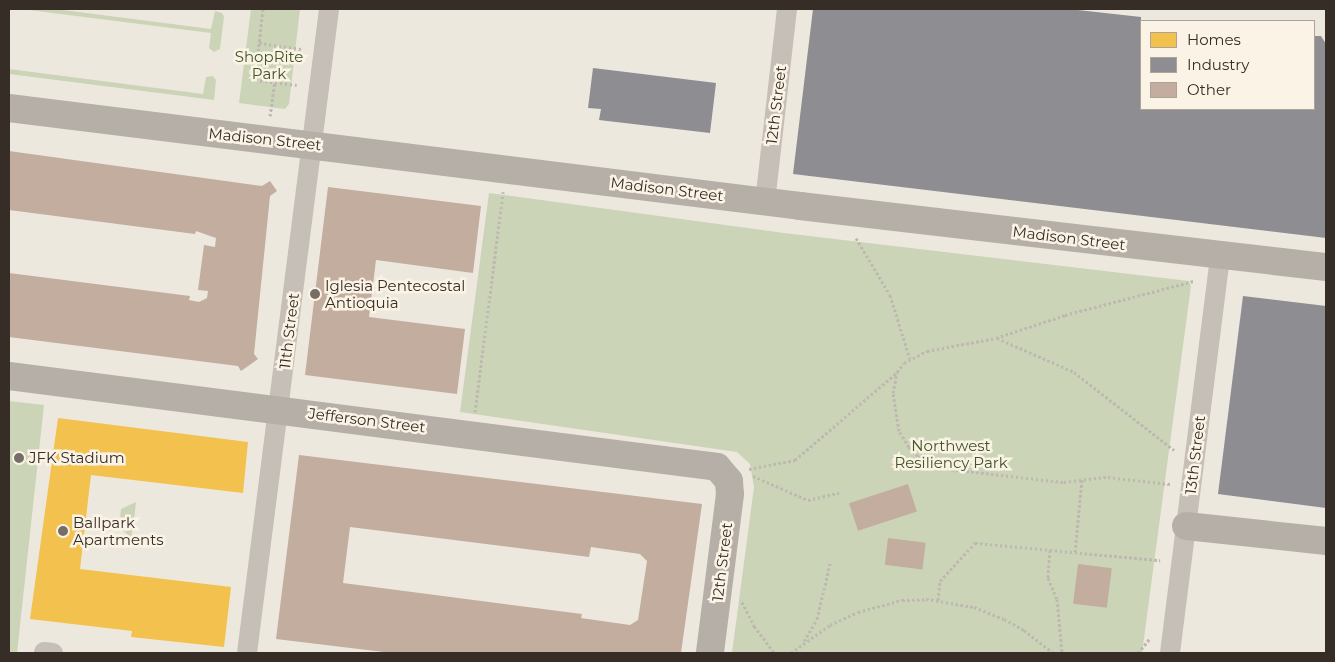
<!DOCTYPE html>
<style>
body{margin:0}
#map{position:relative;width:1335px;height:662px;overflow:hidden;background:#ede8de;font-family:Montserrat,sans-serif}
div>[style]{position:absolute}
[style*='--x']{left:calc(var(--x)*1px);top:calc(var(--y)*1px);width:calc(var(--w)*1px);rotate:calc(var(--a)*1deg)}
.green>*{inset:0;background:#cbd4b7}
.homes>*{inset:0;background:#f2c14e}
.industry>*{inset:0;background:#8d8d92}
.building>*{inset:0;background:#c2ad9f;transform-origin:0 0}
.path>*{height:3px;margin-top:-1.5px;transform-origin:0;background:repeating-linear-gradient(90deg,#beb8b0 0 2.5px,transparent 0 5px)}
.street>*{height:20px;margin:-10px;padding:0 10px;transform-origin:10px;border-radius:10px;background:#c6bfb7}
.secondary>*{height:28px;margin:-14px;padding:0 14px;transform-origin:14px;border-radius:14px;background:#b6afa8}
.dots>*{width:14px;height:14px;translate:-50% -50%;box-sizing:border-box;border:2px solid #fbf3e5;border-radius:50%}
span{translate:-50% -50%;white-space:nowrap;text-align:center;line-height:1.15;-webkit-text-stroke:5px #fbf3e5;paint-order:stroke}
.park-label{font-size:15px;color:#405728}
.street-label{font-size:15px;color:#362d26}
.poi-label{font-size:15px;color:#362d26}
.left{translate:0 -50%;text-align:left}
.frame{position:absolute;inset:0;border:10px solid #362d26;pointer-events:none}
.legend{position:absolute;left:1140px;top:20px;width:175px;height:90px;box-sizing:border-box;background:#fbf3e5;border:1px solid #aca499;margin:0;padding:6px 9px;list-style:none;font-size:15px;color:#362d26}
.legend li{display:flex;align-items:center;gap:10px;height:25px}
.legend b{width:25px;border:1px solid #aca499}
</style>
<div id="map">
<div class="green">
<i style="clip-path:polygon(21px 9px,55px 9px,211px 29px,215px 11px,222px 13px,224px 17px,220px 49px,214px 52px,209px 48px,211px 33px)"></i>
<i style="clip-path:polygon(251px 9px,300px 9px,289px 104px,285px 109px,239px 103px)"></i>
<i style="clip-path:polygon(9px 69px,203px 94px,206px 77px,213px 76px,216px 80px,214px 100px,9px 74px)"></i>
<i style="clip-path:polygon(489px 193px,784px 233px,1189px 281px,1191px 286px,1142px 653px,732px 653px,754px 487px,750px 464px,737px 452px,460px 412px)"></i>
<i style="clip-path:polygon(9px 401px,44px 405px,17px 653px,9px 653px)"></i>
<i style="clip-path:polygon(136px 502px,134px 520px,131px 538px,119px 527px,121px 509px)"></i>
</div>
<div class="homes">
<i style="clip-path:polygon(58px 418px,248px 442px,243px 493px,91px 475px,80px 569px,231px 587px,224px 647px,131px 637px,132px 631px,30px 619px)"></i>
</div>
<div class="industry">
<i style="clip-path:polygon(813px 9px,1069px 9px,1141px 17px,1141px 109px,1314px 109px,1314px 36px,1321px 36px,1326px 44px,1326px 238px,793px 174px)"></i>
<i style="clip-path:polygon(593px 68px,716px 83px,710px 133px,599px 120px,601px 109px,588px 108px)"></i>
<i style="clip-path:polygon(1243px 296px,1326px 306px,1326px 508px,1218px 494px)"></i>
</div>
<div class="building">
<i style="clip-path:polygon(9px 151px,262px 186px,270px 181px,277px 191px,270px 196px,254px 354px,258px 359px,241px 371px,238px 366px,9px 337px,9px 273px,190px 296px,189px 300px,199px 302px,207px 298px,208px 291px,198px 290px,204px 245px,215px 247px,216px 238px,196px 231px,195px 234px,9px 210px)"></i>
<i style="clip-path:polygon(328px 187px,481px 206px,473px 273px,376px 260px,369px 317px,465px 329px,457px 394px,305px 375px)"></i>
<i style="clip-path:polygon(evenodd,299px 455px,702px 504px,681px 653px,392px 653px,276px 639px,299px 455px,350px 527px,589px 557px,591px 547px,640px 554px,647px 561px,638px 620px,630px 625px,581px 618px,582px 614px,343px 583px,350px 527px)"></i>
<i style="left:908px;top:484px;width:29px;height:62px;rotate:72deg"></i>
<i style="left:888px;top:538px;width:38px;height:27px;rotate:7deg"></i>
<i style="left:1078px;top:564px;width:34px;height:40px;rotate:7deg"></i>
</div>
<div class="path">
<i style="--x:263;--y:9;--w:71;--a:96.4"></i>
<i style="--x:255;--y:80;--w:42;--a:6.8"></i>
<i style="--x:259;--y:43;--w:43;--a:7.9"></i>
<i style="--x:270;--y:116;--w:34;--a:-82"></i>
<i style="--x:856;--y:238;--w:66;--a:59.2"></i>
<i style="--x:890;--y:295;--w:67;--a:72.6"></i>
<i style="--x:997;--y:338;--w:84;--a:23.8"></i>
<i style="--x:1074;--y:372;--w:127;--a:38"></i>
<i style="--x:475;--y:412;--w:222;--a:-82.7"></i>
<i style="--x:749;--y:469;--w:47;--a:-11.1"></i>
<i style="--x:795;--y:460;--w:133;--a:-40.7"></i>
<i style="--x:753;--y:476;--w:60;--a:23.6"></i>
<i style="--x:808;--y:500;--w:32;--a:-13"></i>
<i style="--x:1170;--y:484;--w:64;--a:-173.8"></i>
<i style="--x:1106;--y:477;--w:43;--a:173.4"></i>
<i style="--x:1063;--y:482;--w:116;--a:-173.6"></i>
<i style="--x:948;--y:469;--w:33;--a:-157"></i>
<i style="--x:918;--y:456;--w:13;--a:-135"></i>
<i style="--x:909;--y:447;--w:19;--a:-122"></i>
<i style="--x:899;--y:431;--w:38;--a:-99"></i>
<i style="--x:893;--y:393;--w:21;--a:-79"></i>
<i style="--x:897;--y:372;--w:11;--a:-52"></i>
<i style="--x:904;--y:363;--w:26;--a:-28"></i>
<i style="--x:927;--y:351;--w:70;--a:-10.7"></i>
<i style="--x:996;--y:338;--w:73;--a:-18.4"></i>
<i style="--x:1065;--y:315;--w:133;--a:-14.8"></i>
<i style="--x:1050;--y:550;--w:28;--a:94"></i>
<i style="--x:1048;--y:578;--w:23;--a:67"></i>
<i style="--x:1057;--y:599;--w:54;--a:84.7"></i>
<i style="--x:1075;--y:552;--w:73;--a:-84.5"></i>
<i style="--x:938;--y:600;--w:19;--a:-84"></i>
<i style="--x:940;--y:581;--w:52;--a:-47.4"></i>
<i style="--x:975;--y:543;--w:186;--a:5.3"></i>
<i style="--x:742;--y:602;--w:27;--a:63"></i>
<i style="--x:754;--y:626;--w:34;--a:53"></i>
<i style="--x:804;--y:641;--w:26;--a:-59"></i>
<i style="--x:817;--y:619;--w:57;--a:-76.7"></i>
<i style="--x:791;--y:653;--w:48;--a:-35.7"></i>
<i style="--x:830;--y:625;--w:31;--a:-25"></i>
<i style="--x:858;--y:612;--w:46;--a:-15.3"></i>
<i style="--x:902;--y:600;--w:24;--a:-2"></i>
<i style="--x:926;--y:599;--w:49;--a:9.5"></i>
<i style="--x:974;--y:607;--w:32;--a:22"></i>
<i style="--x:1004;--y:619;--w:23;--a:29"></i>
<i style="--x:1024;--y:630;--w:37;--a:38"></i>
<i style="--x:1138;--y:653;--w:19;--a:-51"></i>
</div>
<div class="street">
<i style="--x:765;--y:202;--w:194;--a:-83.5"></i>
<i style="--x:44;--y:652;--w:9;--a:6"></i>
<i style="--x:247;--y:653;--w:649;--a:-82.74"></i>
<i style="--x:1170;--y:653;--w:400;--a:-82.8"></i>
</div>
<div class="secondary">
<i style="--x:9;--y:108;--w:797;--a:7.06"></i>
<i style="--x:800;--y:206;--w:530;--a:6.62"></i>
<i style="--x:9;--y:376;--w:714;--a:7.32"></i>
<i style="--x:717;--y:467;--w:18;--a:49"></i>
<i style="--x:729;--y:481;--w:13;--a:86"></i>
<i style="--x:730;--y:494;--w:160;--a:97.2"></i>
<i style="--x:1186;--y:526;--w:141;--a:6.1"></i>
</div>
<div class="dots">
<i style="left:315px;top:294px;background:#766e66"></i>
<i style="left:19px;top:458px;background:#766e66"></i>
<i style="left:63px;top:531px;background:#766e66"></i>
</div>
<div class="park-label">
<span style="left:269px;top:65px">ShopRite<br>Park</span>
<span style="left:951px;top:454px">Northwest<br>Resiliency Park</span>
</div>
<div class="street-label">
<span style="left:776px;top:105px;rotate:-83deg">12th Street</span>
<span style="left:265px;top:139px;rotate:6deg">Madison Street</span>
<span style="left:667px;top:189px;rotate:7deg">Madison Street</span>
<span style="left:1069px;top:238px;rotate:7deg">Madison Street</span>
<span style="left:289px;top:331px;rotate:-83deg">11th Street</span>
<span style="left:367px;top:420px;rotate:7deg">Jefferson Street</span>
<span style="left:1195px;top:455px;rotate:-83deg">13th Street</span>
<span style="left:722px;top:562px;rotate:-83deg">12th Street</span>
</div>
<div class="poi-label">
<span class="left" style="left:325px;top:294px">Iglesia Pentecostal<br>Antioquia</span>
<span class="left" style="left:29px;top:458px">JFK Stadium</span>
<span class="left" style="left:73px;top:531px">Ballpark<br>Apartments</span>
</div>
<div class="frame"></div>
<ul class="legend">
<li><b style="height:14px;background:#f2c14e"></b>Homes</li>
<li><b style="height:14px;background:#8d8d92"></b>Industry</li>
<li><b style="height:14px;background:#c2ad9f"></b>Other</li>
</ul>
</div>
